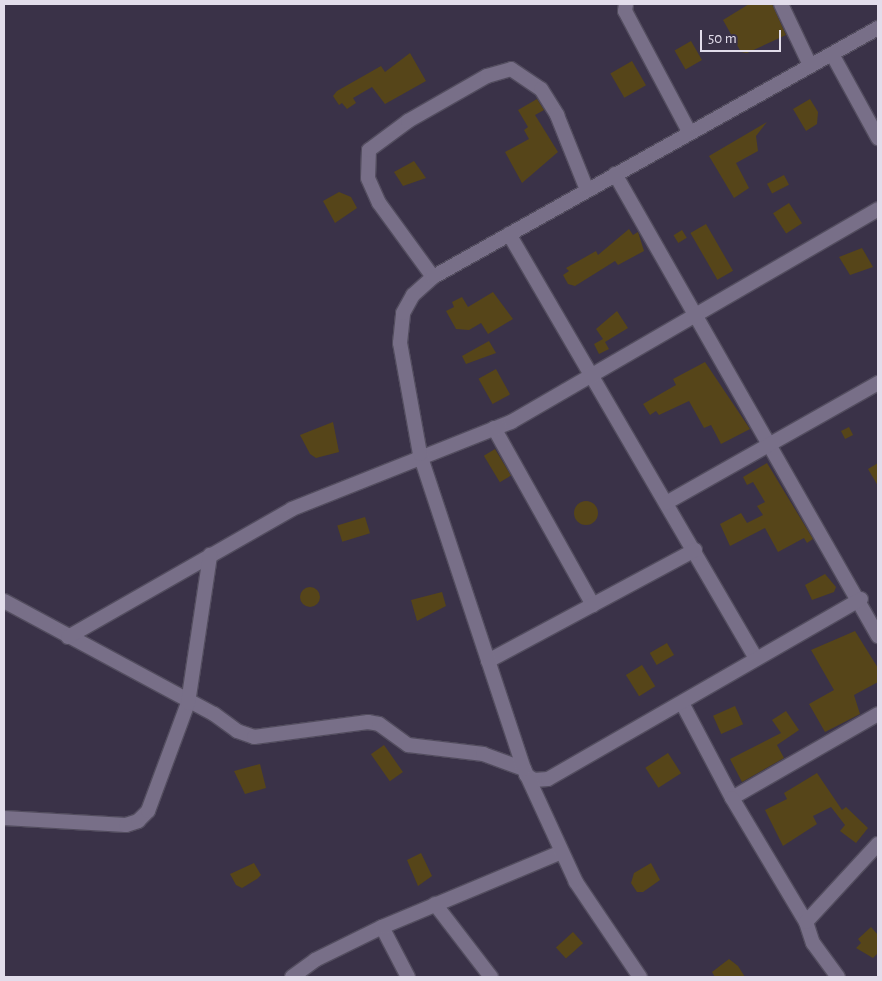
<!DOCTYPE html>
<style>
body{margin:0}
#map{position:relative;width:882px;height:981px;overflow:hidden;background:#3a3248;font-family:"Alegreya Sans",sans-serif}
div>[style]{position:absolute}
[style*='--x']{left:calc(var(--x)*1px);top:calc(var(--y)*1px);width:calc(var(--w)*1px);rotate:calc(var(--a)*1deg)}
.building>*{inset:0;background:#564519;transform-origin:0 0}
.round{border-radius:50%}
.roads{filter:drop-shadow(1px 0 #534d5f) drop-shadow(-1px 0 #534d5f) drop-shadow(0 1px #534d5f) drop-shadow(0 -1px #534d5f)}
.minor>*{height:14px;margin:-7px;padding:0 7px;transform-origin:7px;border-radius:7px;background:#786f88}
span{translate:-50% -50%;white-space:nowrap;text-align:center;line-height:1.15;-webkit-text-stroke:4.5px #3a3248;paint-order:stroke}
.frame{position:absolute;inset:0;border:5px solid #e2ddeb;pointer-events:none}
.scale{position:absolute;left:700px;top:30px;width:81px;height:22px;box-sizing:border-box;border:2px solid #e2ddeb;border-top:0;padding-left:6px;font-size:15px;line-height:18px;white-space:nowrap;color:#e2ddeb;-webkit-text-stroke:4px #3a3248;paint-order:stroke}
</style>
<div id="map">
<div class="building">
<i style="clip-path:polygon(749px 4px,772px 4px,786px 35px,747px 53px,741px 52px,723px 20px)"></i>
<i style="left:691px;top:41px;width:22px;height:19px;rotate:60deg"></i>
<i style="clip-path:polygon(410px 53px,426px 81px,385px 104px,372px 87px,353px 98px,356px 103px,347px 109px,342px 103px,339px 105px,333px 96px,337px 91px,381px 66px,385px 72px)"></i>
<i style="left:632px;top:61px;width:28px;height:25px;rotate:60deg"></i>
<i style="clip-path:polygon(537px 99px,544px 110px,535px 115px,558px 152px,522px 183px,505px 152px,529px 139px,524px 130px,528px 127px,518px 110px)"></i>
<i style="clip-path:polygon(810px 99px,818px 112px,817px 124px,806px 131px,793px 109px)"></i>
<i style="clip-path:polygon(767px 122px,756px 136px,758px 151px,736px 163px,749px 188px,734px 198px,709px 156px)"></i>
<i style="clip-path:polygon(414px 161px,426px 178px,403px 186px,394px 172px)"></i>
<i style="left:784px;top:175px;width:11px;height:19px;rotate:63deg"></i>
<i style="clip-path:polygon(339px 192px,351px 197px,357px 208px,335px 223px,323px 201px)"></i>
<i style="left:789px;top:203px;width:24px;height:19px;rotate:57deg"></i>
<i style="left:706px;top:224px;width:54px;height:18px;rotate:60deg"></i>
<i style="clip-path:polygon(629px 229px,633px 235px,638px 232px,644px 251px,618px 265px,615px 261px,575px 286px,568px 284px,563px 275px,569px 271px,566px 268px,596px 251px,598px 255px)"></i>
<i style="left:682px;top:230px;width:9px;height:10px;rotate:58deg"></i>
<i style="clip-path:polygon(862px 248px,873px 267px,850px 275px,839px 257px)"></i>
<i style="clip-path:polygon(493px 292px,513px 319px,488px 334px,481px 323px,469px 330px,456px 329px,446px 311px,454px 307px,452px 302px,462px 297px,468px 307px)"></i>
<i style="clip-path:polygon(617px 311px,628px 328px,605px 342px,609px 349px,599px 354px,594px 344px,603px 339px,596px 329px)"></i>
<i style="clip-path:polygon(489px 341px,496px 353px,466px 364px,462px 356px)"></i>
<i style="clip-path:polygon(705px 362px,750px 429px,721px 444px,711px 425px,704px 428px,689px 401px,659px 415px,656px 411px,650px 415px,643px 404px,676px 385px,673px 379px)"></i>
<i style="left:496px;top:369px;width:29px;height:20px;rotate:61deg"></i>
<i style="clip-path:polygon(333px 422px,339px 452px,316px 458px,310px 454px,300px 435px)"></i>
<i style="left:849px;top:427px;width:9px;height:9px;rotate:63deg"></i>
<i style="left:495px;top:449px;width:31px;height:13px;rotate:59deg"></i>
<i style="clip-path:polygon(767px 463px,813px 539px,807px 543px,804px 538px,778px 552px,765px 528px,730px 546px,720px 524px,741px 513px,747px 523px,763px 515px,757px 506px,765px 502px,753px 482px,747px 485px,743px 477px)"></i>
<i style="clip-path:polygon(878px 463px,878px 486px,868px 469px)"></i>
<i class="round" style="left:574px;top:501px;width:24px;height:24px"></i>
<i style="left:365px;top:517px;width:17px;height:29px;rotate:73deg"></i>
<i style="clip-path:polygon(825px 574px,836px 587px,834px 592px,812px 600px,805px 585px)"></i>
<i class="round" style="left:300px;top:587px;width:20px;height:20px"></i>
<i style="clip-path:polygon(442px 592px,446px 606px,417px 621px,411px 600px)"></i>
<i style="clip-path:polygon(855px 631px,878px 668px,878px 682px,854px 695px,860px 714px,825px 732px,809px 704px,834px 690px,811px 650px)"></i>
<i style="left:667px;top:643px;width:14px;height:20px;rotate:60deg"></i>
<i style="left:642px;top:665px;width:25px;height:19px;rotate:58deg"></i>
<i style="left:735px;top:706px;width:20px;height:24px;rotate:66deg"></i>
<i style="clip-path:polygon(786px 711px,799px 730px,777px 745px,784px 758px,742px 782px,730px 759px,781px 733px,772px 720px)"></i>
<i style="left:384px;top:745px;width:33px;height:16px;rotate:55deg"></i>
<i style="left:668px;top:753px;width:24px;height:27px;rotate:57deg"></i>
<i style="clip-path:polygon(260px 764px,266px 788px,245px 794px,234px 771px)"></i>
<i style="clip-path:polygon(817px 773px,842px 810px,846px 807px,868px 828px,856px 843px,840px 831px,845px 825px,831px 807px,813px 816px,817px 824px,783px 846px,765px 810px,787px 799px,784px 793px)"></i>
<i style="clip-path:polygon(421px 853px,432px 876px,418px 886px,407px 860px)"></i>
<i style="clip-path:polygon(254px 863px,261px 875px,257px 879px,242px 888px,236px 885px,230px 874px)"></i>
<i style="clip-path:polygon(651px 863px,660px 880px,643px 892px,637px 892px,631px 883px,634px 873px)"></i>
<i style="clip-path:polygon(871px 927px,878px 935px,878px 953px,873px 958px,856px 948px,861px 943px,858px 939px)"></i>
<i style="left:573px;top:932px;width:15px;height:23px;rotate:48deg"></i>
<i style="clip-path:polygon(729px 959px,738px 966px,745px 977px,715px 977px,712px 972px)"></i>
</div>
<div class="roads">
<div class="minor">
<i style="--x:626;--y:4;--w:7;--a:98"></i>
<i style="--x:625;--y:11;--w:138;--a:62"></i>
<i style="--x:781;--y:4;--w:65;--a:64.6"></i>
<i style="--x:832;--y:54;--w:96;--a:61.3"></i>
<i style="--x:615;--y:174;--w:532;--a:60.35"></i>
<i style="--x:509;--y:234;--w:491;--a:59.8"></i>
<i style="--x:433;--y:277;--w:92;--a:-126.1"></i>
<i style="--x:379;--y:203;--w:27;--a:-114"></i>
<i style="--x:368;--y:178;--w:28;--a:-88"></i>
<i style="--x:369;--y:150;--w:49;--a:-36.6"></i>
<i style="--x:408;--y:121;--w:91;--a:-29.7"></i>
<i style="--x:487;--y:76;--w:25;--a:-16"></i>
<i style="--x:511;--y:69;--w:36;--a:34"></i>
<i style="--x:541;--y:89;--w:31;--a:58"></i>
<i style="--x:557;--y:115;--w:81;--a:68.2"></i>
<i style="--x:494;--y:428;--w:203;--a:60.8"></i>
<i style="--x:666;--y:503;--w:244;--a:-29.5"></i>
<i style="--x:4;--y:601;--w:238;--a:28.3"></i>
<i style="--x:214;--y:714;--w:29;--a:36"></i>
<i style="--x:237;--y:731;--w:18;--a:19"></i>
<i style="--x:254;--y:737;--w:115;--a:-7.5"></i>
<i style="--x:368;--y:722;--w:11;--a:10"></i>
<i style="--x:379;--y:724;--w:36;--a:36"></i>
<i style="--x:408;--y:745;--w:76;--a:6.8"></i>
<i style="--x:483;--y:754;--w:44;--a:20.1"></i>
<i style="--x:68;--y:637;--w:258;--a:-29.7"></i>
<i style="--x:292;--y:509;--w:236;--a:-21.7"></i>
<i style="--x:511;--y:422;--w:424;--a:-30.1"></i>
<i style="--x:488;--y:661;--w:235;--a:-28.2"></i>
<i style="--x:682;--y:703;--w:107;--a:62.2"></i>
<i style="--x:732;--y:798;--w:168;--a:-29.9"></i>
<i style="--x:526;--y:775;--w:9;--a:32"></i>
<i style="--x:534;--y:780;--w:14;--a:-4"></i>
<i style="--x:548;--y:779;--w:361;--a:-29.9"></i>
<i style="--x:732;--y:798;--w:144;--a:59.2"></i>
<i style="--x:806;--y:922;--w:22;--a:72"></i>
<i style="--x:813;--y:943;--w:42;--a:53.7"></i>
<i style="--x:4;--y:818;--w:122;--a:3.3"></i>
<i style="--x:126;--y:825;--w:13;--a:-18"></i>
<i style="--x:138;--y:821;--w:14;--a:-45"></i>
<i style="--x:148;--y:811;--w:115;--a:-69.7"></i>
<i style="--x:188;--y:703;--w:150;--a:-81.5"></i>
<i style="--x:435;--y:904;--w:92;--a:52.5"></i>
<i style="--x:806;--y:922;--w:106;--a:-47.3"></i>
<i style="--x:292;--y:977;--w:29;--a:-36"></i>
<i style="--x:315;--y:960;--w:75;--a:-26.2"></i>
<i style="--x:408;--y:977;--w:56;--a:-117.5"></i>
<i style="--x:382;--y:927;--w:194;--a:-22.7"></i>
<i style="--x:640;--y:977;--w:115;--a:-124"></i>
<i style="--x:576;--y:882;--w:124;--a:-114.7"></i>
<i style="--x:524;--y:769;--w:332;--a:-108.3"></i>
<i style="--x:420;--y:454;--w:113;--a:-100.2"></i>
<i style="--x:400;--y:343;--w:30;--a:-84"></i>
<i style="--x:403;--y:313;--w:21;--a:-61"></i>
<i style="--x:413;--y:295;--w:27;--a:-42"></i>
<i style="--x:433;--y:277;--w:510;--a:-29.23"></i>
</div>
</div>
<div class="frame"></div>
<div class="scale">50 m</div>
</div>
